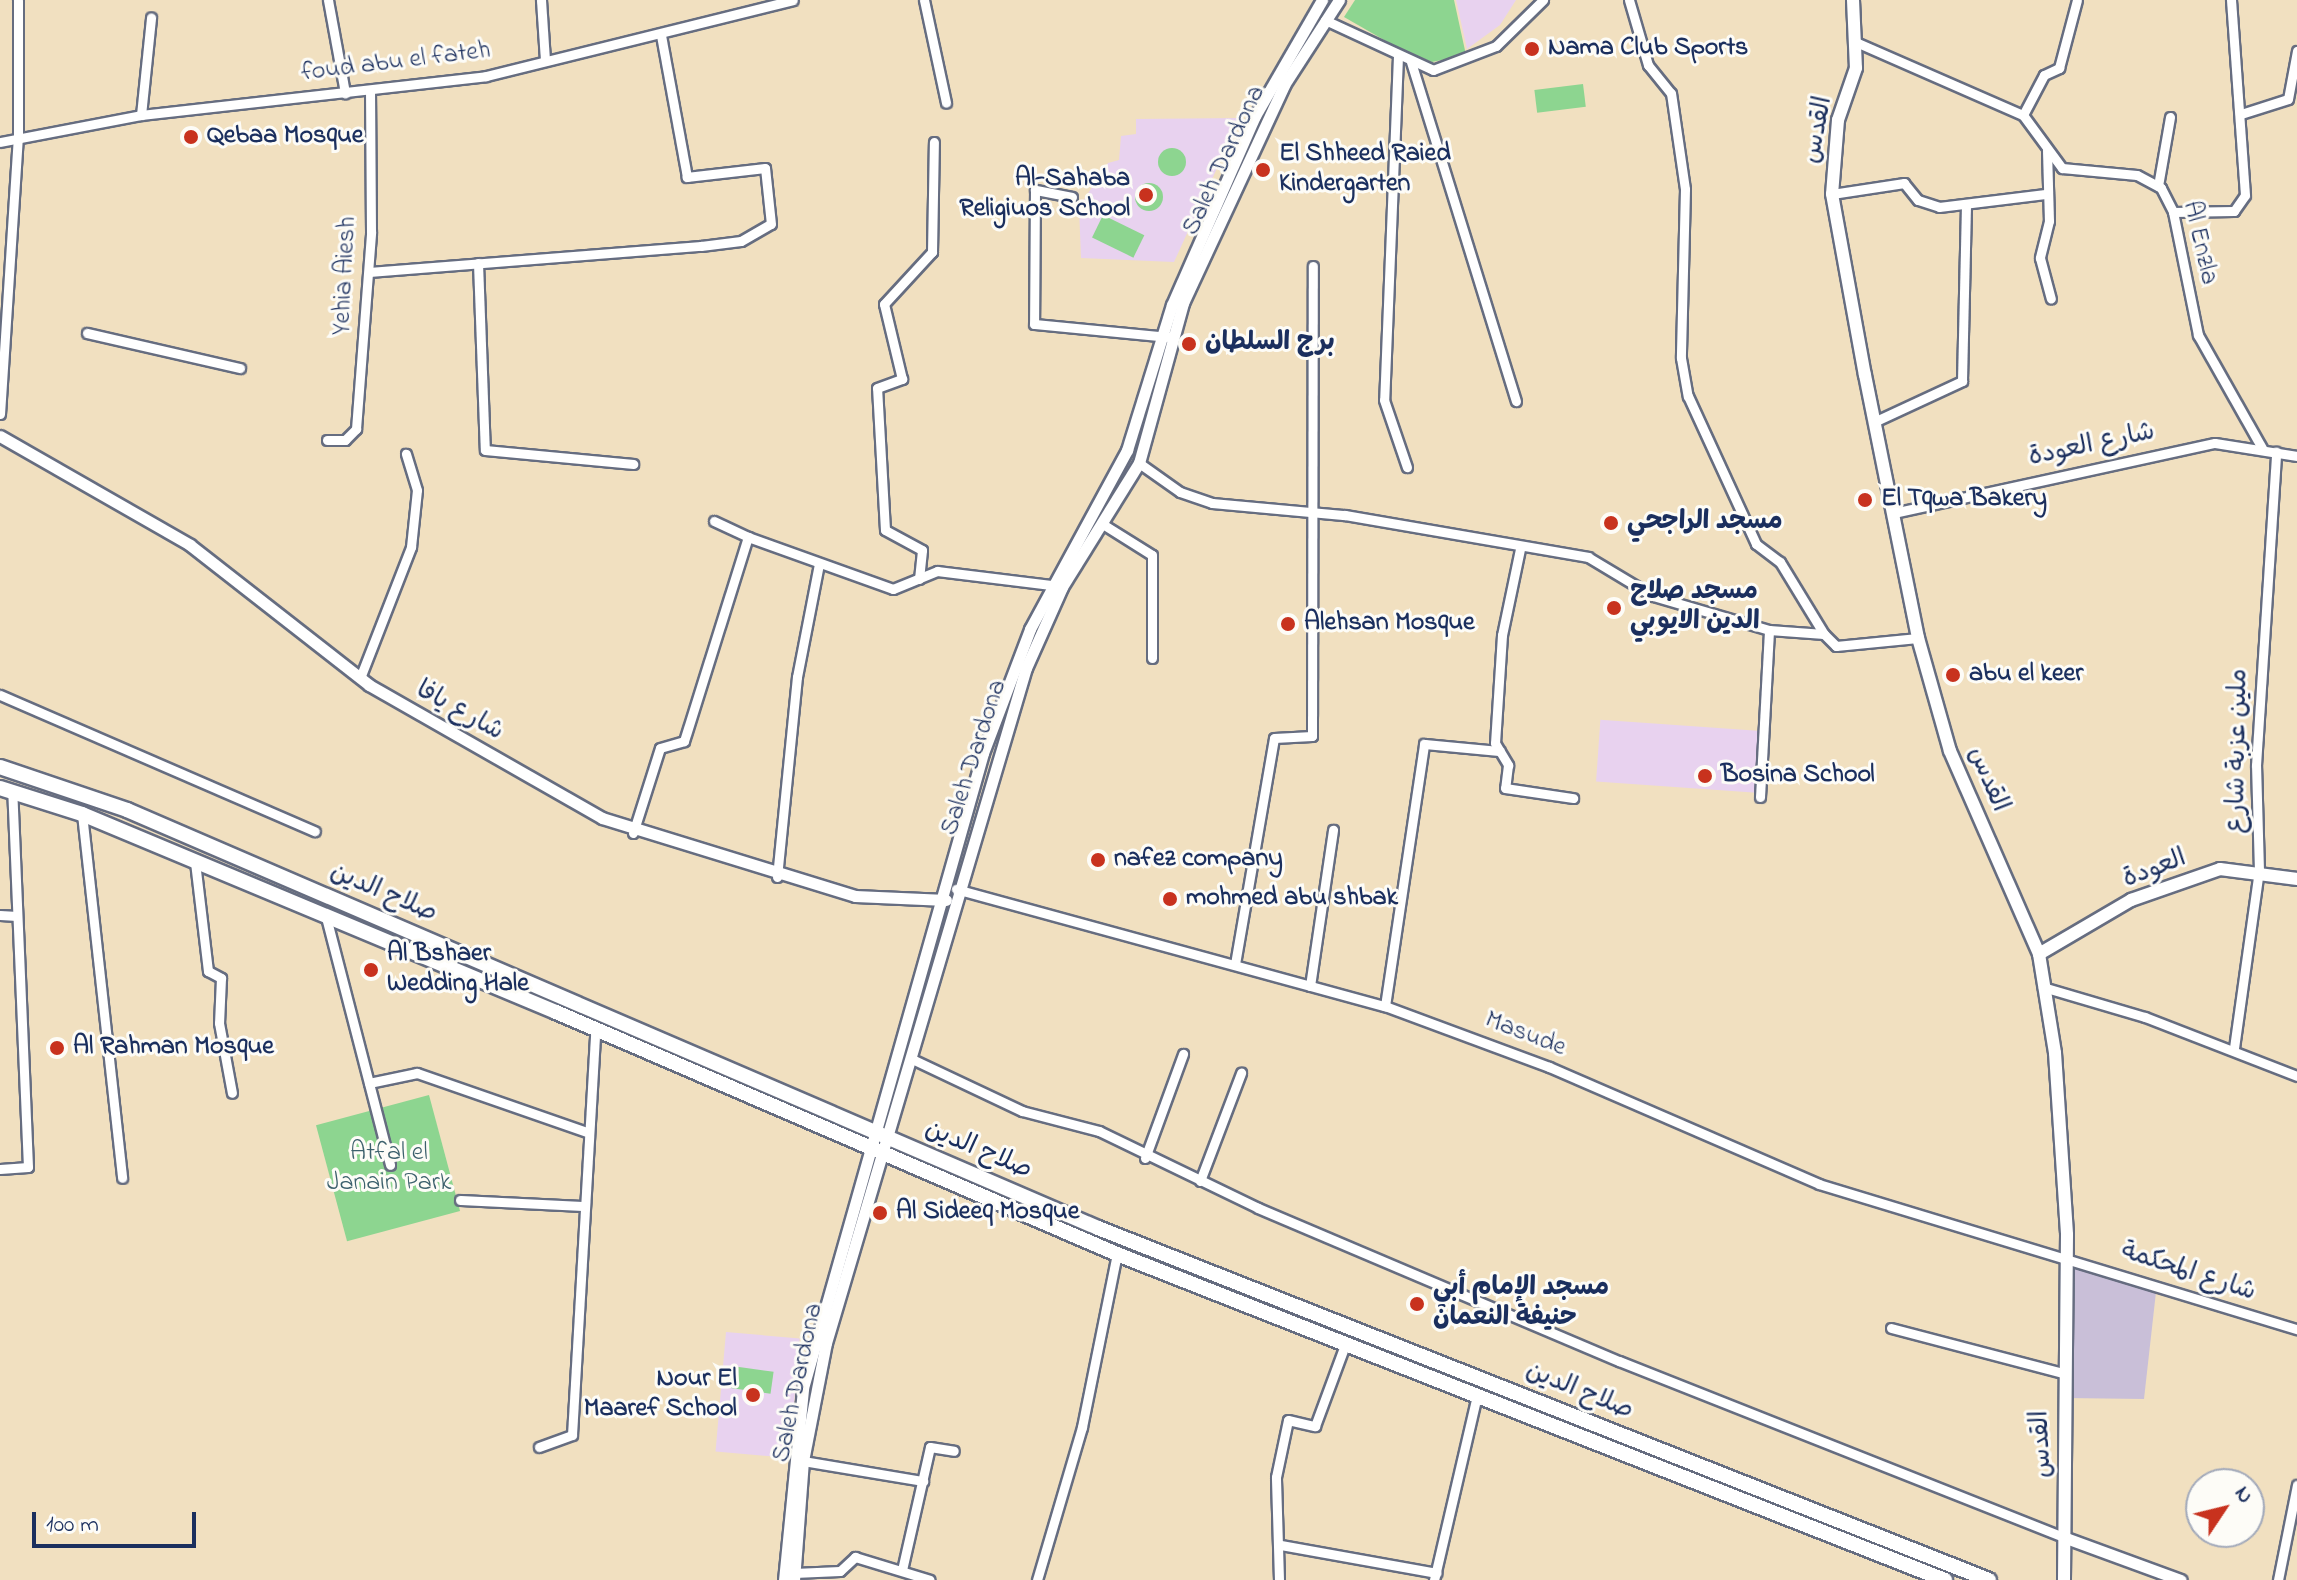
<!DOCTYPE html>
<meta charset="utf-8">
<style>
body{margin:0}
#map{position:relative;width:2297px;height:1580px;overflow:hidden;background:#f1e0c0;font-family:"Indie Flower","Playpen Sans Arabic",sans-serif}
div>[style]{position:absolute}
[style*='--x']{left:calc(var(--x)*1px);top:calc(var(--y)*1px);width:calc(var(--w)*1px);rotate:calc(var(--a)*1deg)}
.built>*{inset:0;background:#e8d2ef;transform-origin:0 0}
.industrial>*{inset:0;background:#c9bfd8}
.green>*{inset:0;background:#8dd590;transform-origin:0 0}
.round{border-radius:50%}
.roads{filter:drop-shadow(2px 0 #666d80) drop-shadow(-2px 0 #666d80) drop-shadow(0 2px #666d80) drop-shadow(0 -2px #666d80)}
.minor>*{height:9px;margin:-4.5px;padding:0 4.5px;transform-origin:4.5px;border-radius:4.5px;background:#fff}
.tertiary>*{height:11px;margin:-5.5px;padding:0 5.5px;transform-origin:5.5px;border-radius:5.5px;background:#fff}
.secondary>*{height:12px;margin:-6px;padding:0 6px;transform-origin:6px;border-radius:6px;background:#fff}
.trunk>*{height:14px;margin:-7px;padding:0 7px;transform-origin:7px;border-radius:7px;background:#fff}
.dots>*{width:22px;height:22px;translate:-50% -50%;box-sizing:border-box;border:4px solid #fdfcf7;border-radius:50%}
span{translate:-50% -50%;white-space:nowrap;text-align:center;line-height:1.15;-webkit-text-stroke:6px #fdfcf7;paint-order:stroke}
.poi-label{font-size:26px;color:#1b2f5e;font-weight:700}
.left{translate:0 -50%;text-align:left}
.right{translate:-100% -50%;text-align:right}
.street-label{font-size:26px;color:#1b2f5e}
.park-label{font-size:26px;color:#3d616d}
.north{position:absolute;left:2185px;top:1468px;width:80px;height:80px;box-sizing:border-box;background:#fdfcf7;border:2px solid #a3aaba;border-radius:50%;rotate:55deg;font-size:22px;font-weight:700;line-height:32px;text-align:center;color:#1b2f5e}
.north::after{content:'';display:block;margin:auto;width:28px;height:36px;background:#c8321e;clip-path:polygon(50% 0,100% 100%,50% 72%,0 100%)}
.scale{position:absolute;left:32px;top:1512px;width:164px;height:36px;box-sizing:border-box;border:4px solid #1b2f5e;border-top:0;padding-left:10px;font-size:24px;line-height:28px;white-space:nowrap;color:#1b2f5e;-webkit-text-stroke:6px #fdfcf7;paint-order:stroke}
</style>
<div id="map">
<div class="built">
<i style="clip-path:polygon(1456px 0,1516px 0,1500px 25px,1467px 49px)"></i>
<i style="clip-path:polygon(1240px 118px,1174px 262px,1081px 258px,1079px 207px,1108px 163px,1119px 160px,1121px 136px,1136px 134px,1136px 119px)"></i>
<i style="left:1761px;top:731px;width:62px;height:161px;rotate:94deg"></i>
<i style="left:726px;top:1332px;width:74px;height:120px;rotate:5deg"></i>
</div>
<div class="industrial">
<i style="clip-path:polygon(2068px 1265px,2157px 1283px,2144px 1399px,2065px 1398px)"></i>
</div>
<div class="green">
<i style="clip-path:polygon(1355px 0,1454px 0,1466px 55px,1432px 62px,1398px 48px,1344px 17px)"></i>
<i style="left:1583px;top:84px;width:23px;height:49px;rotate:83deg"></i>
<i class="round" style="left:1158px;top:148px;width:28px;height:28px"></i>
<i class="round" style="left:1135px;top:183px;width:28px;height:28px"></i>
<i style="left:1103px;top:215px;width:46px;height:25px;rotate:26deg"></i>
<i style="left:429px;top:1095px;width:120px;height:117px;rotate:75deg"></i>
<i style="left:732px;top:1366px;width:42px;height:22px;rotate:8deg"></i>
</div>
<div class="roads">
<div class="minor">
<i style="--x:328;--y:0;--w:95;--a:79.6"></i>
<i style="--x:541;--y:0;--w:60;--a:86.2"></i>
<i style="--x:924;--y:0;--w:105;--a:77.9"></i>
<i style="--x:1629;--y:0;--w:68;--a:73.7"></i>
<i style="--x:1648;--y:65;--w:36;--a:51"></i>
<i style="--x:1671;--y:93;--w:97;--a:81.7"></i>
<i style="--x:1685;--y:189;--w:169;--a:91.4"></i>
<i style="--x:1681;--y:358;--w:39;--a:80"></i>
<i style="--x:1688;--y:396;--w:163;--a:65.3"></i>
<i style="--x:1756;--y:544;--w:30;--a:37"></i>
<i style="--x:1780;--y:562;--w:84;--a:58.6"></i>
<i style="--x:1325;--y:20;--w:119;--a:24.8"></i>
<i style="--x:1433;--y:70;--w:67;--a:-20.9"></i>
<i style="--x:1496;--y:46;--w:66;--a:-44.4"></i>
<i style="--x:1858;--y:43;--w:180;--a:23.6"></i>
<i style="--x:2023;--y:115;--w:66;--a:53.7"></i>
<i style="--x:2062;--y:168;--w:75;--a:5.3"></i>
<i style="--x:2137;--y:175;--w:27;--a:28"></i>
<i style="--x:2161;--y:188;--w:27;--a:63"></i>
<i style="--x:2173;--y:212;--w:126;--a:78.5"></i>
<i style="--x:2198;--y:335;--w:130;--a:60.5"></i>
<i style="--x:1398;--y:56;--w:344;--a:92.3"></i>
<i style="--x:1384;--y:400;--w:71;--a:71.1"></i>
<i style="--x:1411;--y:62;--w:355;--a:72.8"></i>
<i style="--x:2241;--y:114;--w:49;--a:-17.7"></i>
<i style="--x:2288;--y:99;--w:49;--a:-79.4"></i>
<i style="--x:141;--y:115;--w:98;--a:-84.1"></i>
<i style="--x:2023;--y:115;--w:45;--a:-62.3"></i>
<i style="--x:2044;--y:75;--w:17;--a:-25"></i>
<i style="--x:2059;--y:68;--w:70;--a:-75.2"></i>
<i style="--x:0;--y:142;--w:144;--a:-10.8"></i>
<i style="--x:141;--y:115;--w:347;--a:-6.4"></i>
<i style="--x:486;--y:76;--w:316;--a:-13.9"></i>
<i style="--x:2047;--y:150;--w:71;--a:88.4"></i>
<i style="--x:2049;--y:221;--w:38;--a:104"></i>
<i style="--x:2040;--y:258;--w:42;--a:75"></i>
<i style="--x:2158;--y:186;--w:70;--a:-80.1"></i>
<i style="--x:1832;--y:194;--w:73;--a:-8.7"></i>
<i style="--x:1904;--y:183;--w:22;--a:51"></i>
<i style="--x:1918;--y:200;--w:22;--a:18"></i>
<i style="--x:1939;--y:207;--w:107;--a:-7"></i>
<i style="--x:1072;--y:197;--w:38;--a:-169"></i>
<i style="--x:1035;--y:190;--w:134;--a:90.4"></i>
<i style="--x:1034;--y:324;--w:136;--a:5.5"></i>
<i style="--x:2173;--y:212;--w:61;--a:-0.9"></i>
<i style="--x:2234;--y:211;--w:19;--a:-55"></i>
<i style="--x:2245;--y:195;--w:196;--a:-94.1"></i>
<i style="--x:478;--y:263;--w:187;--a:87.9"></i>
<i style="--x:485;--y:450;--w:149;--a:5.4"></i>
<i style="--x:369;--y:272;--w:333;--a:-4.5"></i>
<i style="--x:701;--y:246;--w:40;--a:-7.1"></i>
<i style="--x:741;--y:241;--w:34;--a:-30"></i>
<i style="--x:771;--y:224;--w:56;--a:-96.1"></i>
<i style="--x:765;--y:168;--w:79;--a:173.4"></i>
<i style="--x:687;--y:177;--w:143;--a:-100.4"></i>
<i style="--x:87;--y:333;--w:157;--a:12.9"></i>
<i style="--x:0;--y:414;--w:277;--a:-86.3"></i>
<i style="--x:18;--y:138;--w:138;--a:-90"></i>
<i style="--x:1876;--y:421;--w:95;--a:-24.9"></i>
<i style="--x:1962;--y:381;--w:175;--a:-88.7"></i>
<i style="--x:327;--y:440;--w:18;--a:0"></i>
<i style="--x:345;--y:440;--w:16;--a:-45"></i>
<i style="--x:356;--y:429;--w:198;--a:-85.6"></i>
<i style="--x:371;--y:232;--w:141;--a:-90.4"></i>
<i style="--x:1139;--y:463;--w:50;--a:35.3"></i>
<i style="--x:1180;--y:492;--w:34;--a:19"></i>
<i style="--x:1212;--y:503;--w:134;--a:5.2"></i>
<i style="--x:1345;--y:515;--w:247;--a:9.8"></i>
<i style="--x:1588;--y:557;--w:76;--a:31"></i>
<i style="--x:1653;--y:596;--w:121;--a:16.3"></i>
<i style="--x:1769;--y:630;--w:55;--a:4.2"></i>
<i style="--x:1824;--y:634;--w:17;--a:45"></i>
<i style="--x:1836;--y:646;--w:82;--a:-5.6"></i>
<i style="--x:1898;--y:512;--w:324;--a:-12.3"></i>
<i style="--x:2215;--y:443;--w:83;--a:9"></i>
<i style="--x:714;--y:521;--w:38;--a:25"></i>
<i style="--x:1101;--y:523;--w:60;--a:32.1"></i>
<i style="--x:1152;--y:555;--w:103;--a:90"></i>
<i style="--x:1520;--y:549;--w:88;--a:101.8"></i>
<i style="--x:1502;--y:635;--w:108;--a:93.7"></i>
<i style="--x:1495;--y:743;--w:26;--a:59"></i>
<i style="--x:1508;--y:765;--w:23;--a:97"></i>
<i style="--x:1505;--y:788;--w:69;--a:8.4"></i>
<i style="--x:919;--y:579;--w:29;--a:-84"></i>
<i style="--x:922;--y:550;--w:42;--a:-151.6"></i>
<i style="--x:885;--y:530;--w:142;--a:-93.2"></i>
<i style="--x:877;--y:388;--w:27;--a:-20"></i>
<i style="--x:902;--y:379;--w:77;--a:-103.5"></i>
<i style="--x:884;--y:304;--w:71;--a:-47.3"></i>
<i style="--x:932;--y:252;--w:110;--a:-89"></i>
<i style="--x:360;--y:678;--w:141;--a:-68.7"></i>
<i style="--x:411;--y:547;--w:57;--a:-84"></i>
<i style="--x:417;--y:490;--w:38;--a:-107"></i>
<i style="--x:0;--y:695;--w:343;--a:23.4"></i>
<i style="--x:1760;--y:797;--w:167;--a:-86.9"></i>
<i style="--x:82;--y:814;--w:366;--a:83.7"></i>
<i style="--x:633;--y:833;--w:89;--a:-72.4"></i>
<i style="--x:660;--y:748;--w:25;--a:-16"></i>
<i style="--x:684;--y:741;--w:214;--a:-72.6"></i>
<i style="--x:748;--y:537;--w:154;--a:19.7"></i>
<i style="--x:893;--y:589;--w:48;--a:-22.2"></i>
<i style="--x:937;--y:571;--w:123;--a:7"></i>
<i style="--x:195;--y:862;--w:110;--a:83.2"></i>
<i style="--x:208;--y:971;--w:15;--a:28"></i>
<i style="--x:221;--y:978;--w:45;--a:92.5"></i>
<i style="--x:219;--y:1023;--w:71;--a:79.5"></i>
<i style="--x:777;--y:877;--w:201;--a:-84.3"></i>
<i style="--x:797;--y:677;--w:115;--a:-79"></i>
<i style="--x:956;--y:889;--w:445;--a:15.3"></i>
<i style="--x:1385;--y:1006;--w:175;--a:20.4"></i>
<i style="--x:1549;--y:1067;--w:294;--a:23.4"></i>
<i style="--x:1819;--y:1184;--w:500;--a:16.9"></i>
<i style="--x:0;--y:915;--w:17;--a:3"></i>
<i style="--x:326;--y:917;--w:256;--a:75.5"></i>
<i style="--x:1235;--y:964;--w:229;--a:-80.2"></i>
<i style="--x:1274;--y:738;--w:38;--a:-3"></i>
<i style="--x:1312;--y:736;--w:470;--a:-89.9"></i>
<i style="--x:1310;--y:986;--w:158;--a:-81.6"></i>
<i style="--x:2043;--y:987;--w:106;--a:16.4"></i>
<i style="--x:2145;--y:1017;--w:163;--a:21.2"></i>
<i style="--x:1385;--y:1006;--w:265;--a:-81.5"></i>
<i style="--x:1424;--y:744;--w:76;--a:5.3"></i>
<i style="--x:2234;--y:1048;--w:179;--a:-82"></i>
<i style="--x:2259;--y:871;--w:106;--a:-91.6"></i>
<i style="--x:2256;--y:765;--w:314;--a:-86.3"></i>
<i style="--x:912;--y:1059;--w:122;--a:25.3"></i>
<i style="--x:1022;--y:1111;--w:80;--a:14.6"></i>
<i style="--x:1099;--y:1131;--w:177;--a:25.8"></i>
<i style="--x:1258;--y:1208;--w:392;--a:23"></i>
<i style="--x:1619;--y:1361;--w:481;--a:21.6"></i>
<i style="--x:369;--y:1083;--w:49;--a:-11.8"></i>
<i style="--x:417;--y:1073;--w:179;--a:19.2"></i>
<i style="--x:1145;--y:1158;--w:111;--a:-69.9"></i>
<i style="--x:0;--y:1169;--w:28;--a:-4"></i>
<i style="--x:28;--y:1167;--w:376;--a:-92.4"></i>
<i style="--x:1200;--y:1181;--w:116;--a:-69.2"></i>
<i style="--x:460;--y:1200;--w:123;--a:2.8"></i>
<i style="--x:1891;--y:1328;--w:178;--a:14.7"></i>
<i style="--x:539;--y:1447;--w:35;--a:-20"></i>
<i style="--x:572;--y:1435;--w:406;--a:-86.7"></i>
<i style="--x:803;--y:1461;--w:122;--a:9.5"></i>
<i style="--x:1281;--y:1545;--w:158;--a:10.2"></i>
<i style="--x:902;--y:1570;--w:126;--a:-77.2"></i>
<i style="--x:930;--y:1447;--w:24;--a:9"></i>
<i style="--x:794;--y:1573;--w:46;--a:-2.5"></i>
<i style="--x:840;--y:1571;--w:21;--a:-43"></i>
<i style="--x:855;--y:1557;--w:78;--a:17"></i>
<i style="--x:1037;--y:1580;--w:159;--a:-73.6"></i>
<i style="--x:1082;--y:1427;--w:177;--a:-78.6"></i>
<i style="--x:1279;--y:1580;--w:103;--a:-91.7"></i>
<i style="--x:1276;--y:1477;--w:58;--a:-78.1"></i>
<i style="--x:1288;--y:1420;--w:28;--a:13"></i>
<i style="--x:1315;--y:1426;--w:86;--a:-69.7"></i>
<i style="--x:1434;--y:1580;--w:186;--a:-76.9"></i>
<i style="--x:2278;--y:1580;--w:97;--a:-78.7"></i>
</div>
<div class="tertiary">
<i style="--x:0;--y:436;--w:219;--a:29.8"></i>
<i style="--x:190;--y:545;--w:227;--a:38"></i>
<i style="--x:369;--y:685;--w:268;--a:29.7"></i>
<i style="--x:602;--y:818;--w:265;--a:17.1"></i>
<i style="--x:855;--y:896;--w:91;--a:2.5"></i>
<i style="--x:2066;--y:1538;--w:122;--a:20.1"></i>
<i style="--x:784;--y:1580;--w:193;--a:-84.3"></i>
<i style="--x:803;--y:1388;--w:660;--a:-74.17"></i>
<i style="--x:983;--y:753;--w:133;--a:-69.2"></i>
<i style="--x:1030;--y:629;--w:204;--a:-61.5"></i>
<i style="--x:1127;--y:450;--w:152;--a:-72.8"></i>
<i style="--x:1172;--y:305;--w:206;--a:-66.3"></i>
<i style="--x:1255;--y:116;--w:134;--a:-60"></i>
<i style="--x:794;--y:1580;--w:119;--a:-85.7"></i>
<i style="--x:803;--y:1461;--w:120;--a:-79"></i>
<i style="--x:826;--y:1343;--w:704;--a:-73.5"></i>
<i style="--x:1026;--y:668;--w:89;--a:-66"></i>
<i style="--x:1062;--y:587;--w:146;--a:-58.2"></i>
<i style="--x:1139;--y:463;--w:166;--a:-74.6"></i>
<i style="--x:1183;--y:303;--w:240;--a:-65.1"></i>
<i style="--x:1284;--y:85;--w:101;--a:-57.1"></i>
</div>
<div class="secondary">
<i style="--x:1853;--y:0;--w:68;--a:87.5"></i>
<i style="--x:1856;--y:68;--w:55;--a:109.1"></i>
<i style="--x:1838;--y:120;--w:74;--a:94.6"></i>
<i style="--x:1832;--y:194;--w:184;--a:79.7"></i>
<i style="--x:1865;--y:375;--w:268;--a:78.6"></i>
<i style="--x:1918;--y:638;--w:117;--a:74.2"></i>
<i style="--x:1950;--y:751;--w:222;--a:66.3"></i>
<i style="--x:2039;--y:954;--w:100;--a:80.8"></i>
<i style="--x:2055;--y:1053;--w:182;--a:86.2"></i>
<i style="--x:2067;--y:1235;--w:345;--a:90.5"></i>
<i style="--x:2039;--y:954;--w:107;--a:-30.4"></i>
<i style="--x:2131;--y:900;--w:94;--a:-19.2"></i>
<i style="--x:2220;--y:869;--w:78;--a:7.4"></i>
</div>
<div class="trunk">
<i style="--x:0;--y:767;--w:134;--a:18.7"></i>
<i style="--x:127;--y:810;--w:1057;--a:23.29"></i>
<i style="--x:1098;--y:1228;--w:958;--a:21.56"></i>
<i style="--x:0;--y:788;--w:86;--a:17.6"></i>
<i style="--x:82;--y:814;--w:514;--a:22.67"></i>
<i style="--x:556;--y:1012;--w:611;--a:23.33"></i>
<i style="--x:1117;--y:1254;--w:890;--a:21.49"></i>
</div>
</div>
<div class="dots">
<i style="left:1532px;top:49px;background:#c8321e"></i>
<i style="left:191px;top:137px;background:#c8321e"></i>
<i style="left:1263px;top:170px;background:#c8321e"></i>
<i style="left:1146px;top:195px;background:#c8321e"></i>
<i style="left:1189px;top:344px;background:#c8321e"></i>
<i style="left:1865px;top:500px;background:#c8321e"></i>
<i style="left:1611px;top:523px;background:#c8321e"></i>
<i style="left:1614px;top:608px;background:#c8321e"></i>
<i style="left:1288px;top:624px;background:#c8321e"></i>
<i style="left:1953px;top:675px;background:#c8321e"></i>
<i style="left:1705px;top:776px;background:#c8321e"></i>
<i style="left:1098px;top:860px;background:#c8321e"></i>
<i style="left:1170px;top:899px;background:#c8321e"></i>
<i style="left:371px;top:970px;background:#c8321e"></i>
<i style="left:57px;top:1048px;background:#c8321e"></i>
<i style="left:880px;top:1213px;background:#c8321e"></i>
<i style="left:1417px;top:1304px;background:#c8321e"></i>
<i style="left:753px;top:1395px;background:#c8321e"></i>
</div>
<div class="poi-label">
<span class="left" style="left:1548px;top:49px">Nama Club Sports</span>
<span class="left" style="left:207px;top:137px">Qebaa Mosque</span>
<span class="left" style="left:1279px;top:170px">El Shheed Raied<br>Kindergarten</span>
<span class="right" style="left:1130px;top:195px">Al-Sahaba<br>Religiuos School</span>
<span class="left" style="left:1205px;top:344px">برج السلطان</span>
<span class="left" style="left:1881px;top:500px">El Tqwa Bakery</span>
<span class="left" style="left:1627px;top:523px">مسجد الراجحي</span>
<span class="left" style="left:1630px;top:608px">مسجد صلاح<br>الدين الايوبي</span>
<span class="left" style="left:1304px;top:624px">Alehsan Mosque</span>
<span class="left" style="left:1969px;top:675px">abu el keer</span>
<span class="left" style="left:1721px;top:776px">Bosina School</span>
<span class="left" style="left:1114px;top:860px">nafez company</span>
<span class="left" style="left:1186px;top:899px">mohmed abu shbak</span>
<span class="left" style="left:387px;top:970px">Al Bshaer<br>Wedding Hale</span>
<span class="left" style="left:73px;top:1048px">Al Rahman Mosque</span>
<span class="left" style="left:896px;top:1213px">Al Sideeq Mosque</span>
<span class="left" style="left:1433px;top:1304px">مسجد الإمام أبي<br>حنيفة النعمان</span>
<span class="right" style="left:737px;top:1395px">Nour El<br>Maaref School</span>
</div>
<div class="street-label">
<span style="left:396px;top:63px;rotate:-7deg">foud abu el fateh</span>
<span style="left:1819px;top:130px;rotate:-79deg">القدس</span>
<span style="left:1225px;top:161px;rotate:-65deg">Saleh Dardona</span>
<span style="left:2199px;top:243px;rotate:77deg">Al Enzla</span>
<span style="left:346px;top:276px;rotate:-87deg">Yehia Aiesh</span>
<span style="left:2092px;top:446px;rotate:-12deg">شارع العودة</span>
<span style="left:459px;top:712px;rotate:29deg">شارع يافا</span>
<span style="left:2239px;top:751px;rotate:-89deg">ملين عزبة شارع</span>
<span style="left:975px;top:758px;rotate:-72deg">Saleh Dardona</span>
<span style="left:1987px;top:780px;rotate:67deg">القدس</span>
<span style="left:2155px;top:870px;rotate:-21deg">العودة</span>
<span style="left:383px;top:894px;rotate:23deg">صلاح الدين</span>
<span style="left:1525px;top:1035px;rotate:21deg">Masude</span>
<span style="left:978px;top:1151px;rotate:23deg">صلاح الدين</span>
<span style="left:2188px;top:1273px;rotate:18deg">شارع المحكمة</span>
<span style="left:799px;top:1383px;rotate:-78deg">Saleh Dardona</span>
<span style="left:1579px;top:1392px;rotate:22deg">صلاح الدين</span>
<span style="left:2043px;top:1444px;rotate:-93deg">القدس</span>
</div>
<div class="park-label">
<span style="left:389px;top:1169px">Atfal el<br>Janain Park</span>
</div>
<div class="north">N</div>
<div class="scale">100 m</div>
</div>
